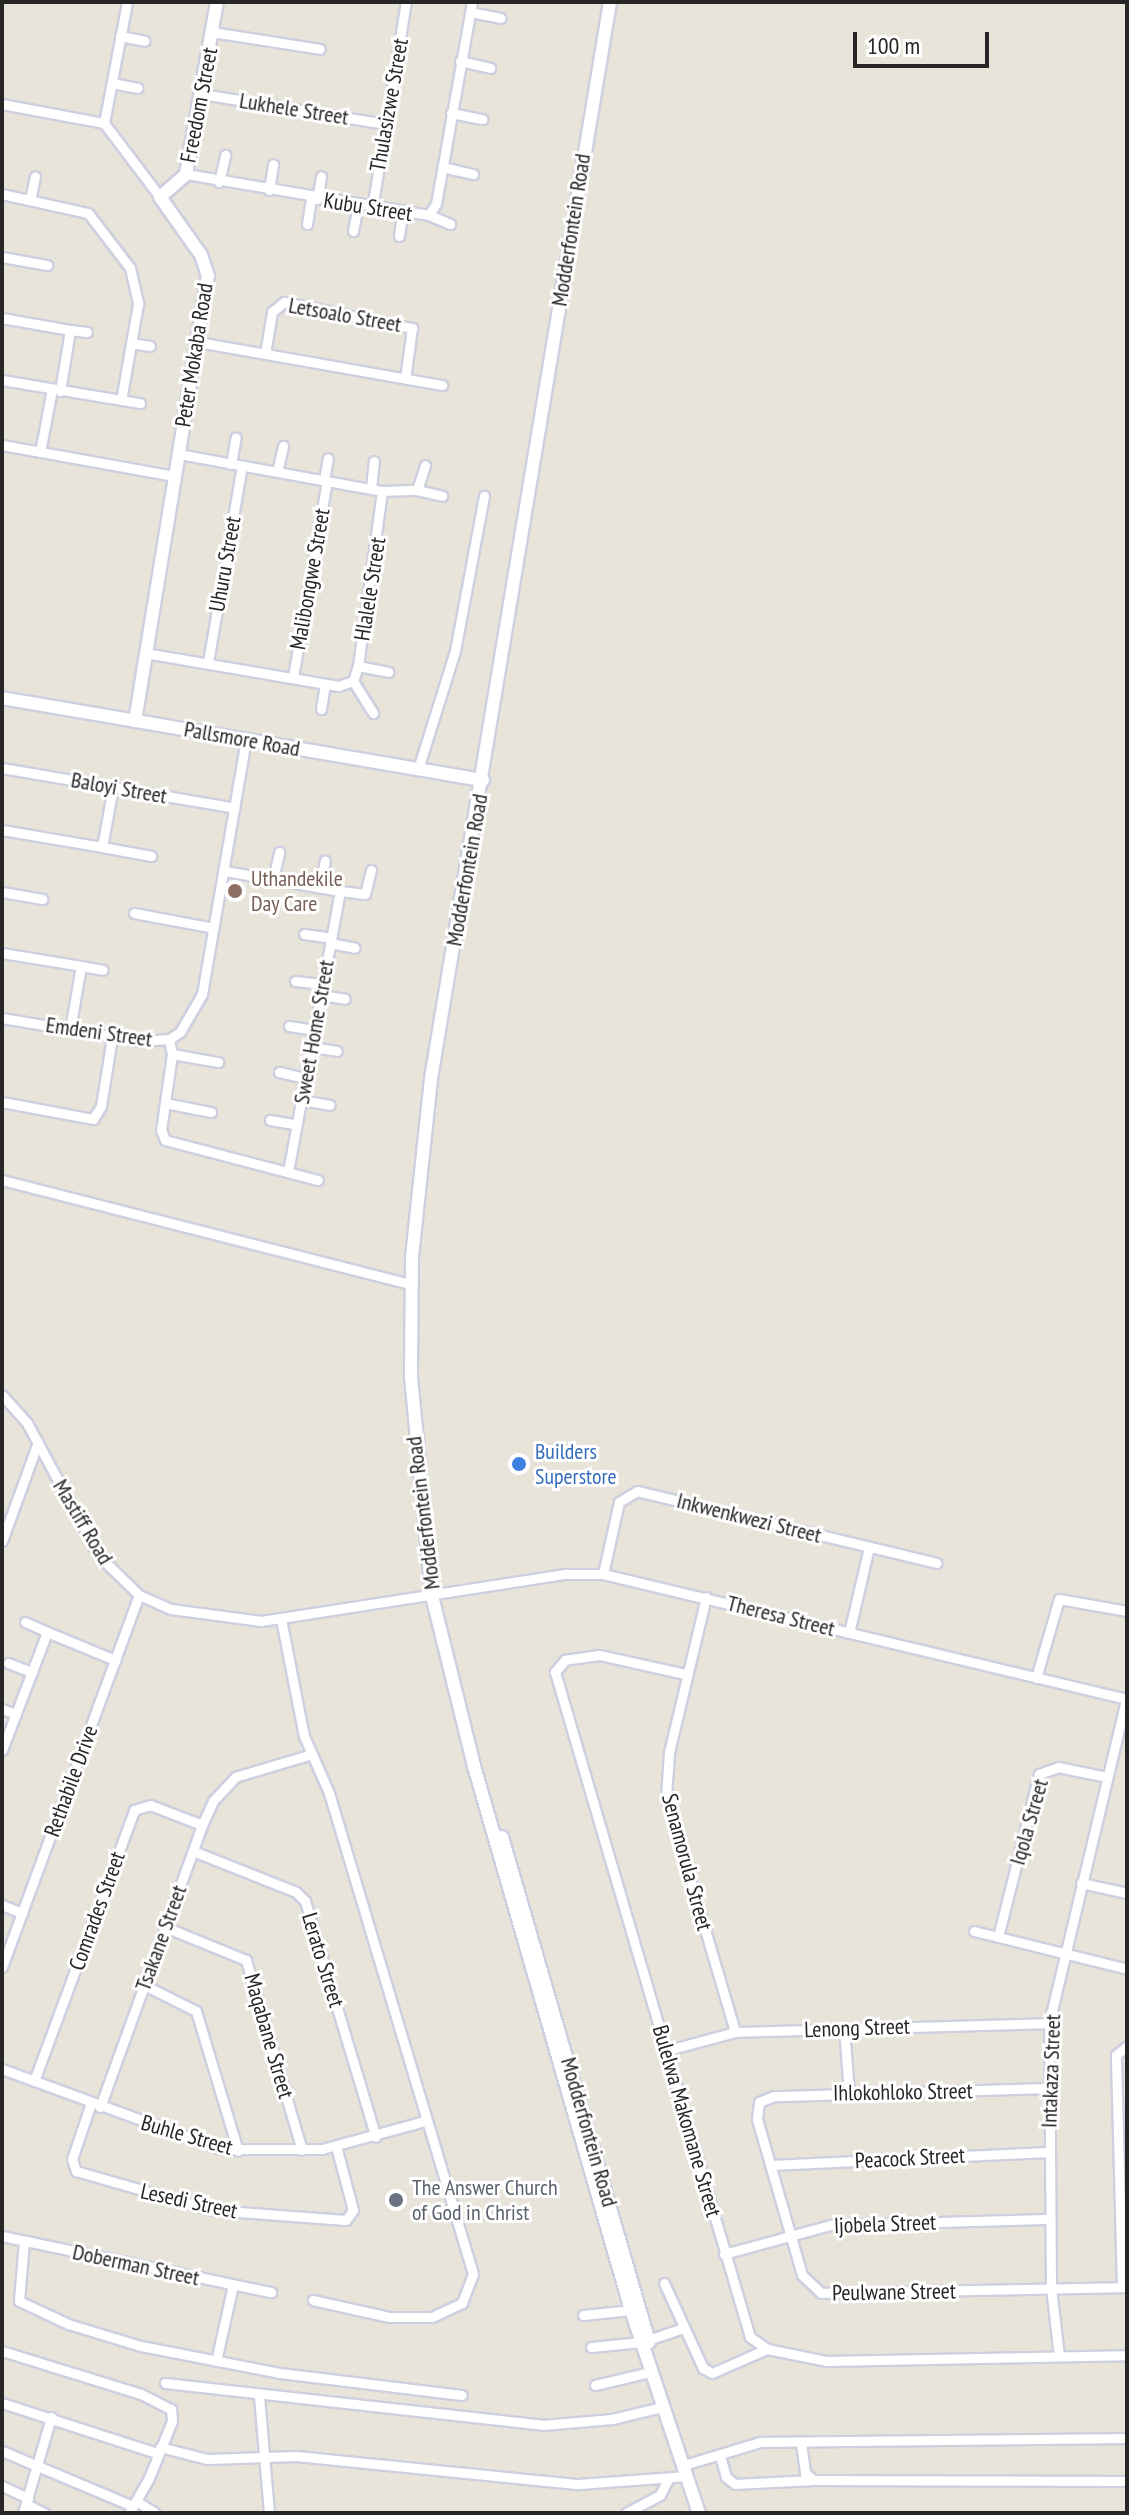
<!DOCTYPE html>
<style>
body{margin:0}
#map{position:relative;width:1129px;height:2515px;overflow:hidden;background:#e8e4d9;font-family:"PT Sans Narrow",sans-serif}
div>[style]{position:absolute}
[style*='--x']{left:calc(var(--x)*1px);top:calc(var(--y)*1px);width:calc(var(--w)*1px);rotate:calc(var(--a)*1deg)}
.roads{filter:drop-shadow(2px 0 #cecfdf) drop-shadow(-2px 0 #cecfdf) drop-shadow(0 2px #cecfdf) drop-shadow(0 -2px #cecfdf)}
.street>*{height:9px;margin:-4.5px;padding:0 4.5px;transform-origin:4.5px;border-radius:4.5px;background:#fff}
.secondary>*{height:12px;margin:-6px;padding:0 6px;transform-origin:6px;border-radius:6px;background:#fff}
.dots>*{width:22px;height:22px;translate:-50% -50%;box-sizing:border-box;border:4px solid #fff;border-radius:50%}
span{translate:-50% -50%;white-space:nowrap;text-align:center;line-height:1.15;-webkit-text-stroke:6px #fff;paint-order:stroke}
.street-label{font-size:22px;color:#262626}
.education-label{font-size:22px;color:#785e54}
.left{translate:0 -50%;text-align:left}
.shop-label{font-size:22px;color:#366cbe}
.worship-label{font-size:22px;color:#5b616d}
.frame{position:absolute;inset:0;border:4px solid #262626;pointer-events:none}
.scale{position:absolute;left:853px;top:32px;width:136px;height:36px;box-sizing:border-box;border:4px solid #262626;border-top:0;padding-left:10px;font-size:24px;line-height:28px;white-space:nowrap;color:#262626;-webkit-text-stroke:6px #fff;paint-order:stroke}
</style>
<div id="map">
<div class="roads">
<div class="street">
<i style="--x:470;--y:12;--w:31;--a:11"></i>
<i style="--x:212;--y:32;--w:109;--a:8.9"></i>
<i style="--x:120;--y:36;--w:25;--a:11"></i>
<i style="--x:460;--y:61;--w:31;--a:13"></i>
<i style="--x:112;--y:83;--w:26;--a:11"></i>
<i style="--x:202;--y:94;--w:186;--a:9.3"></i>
<i style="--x:2;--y:104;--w:104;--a:10.6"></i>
<i style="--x:104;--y:123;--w:93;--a:52.9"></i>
<i style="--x:451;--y:113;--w:32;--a:11"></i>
<i style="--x:104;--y:123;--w:123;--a:-79.2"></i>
<i style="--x:442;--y:167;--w:32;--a:13"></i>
<i style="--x:186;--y:174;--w:246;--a:9.6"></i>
<i style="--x:219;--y:182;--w:28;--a:-77"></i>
<i style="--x:269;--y:190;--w:26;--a:-81"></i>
<i style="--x:2;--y:194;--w:88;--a:12.5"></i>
<i style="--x:88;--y:213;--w:69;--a:52.6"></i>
<i style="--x:130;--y:268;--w:37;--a:77"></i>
<i style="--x:138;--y:304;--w:97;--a:100"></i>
<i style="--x:317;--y:199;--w:23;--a:-80"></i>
<i style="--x:30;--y:200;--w:24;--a:-78"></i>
<i style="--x:372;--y:209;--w:210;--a:-80.7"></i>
<i style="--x:429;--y:215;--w:13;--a:-58"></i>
<i style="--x:436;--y:204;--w:205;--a:-79.9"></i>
<i style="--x:429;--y:215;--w:23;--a:23"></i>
<i style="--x:307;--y:224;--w:26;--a:-81"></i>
<i style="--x:353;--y:231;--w:25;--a:-79"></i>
<i style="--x:399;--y:236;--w:22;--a:-82"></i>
<i style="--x:2;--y:257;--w:46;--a:10.1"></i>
<i style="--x:2;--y:318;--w:69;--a:10"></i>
<i style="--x:70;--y:330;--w:62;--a:99.3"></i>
<i style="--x:70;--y:330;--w:17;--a:7"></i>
<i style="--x:198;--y:342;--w:248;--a:10"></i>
<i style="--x:131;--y:343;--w:19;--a:9"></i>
<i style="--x:265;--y:354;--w:43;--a:-80.5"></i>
<i style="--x:272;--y:312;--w:16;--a:-40"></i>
<i style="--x:284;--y:302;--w:131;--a:11.5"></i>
<i style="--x:412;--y:328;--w:51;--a:97.8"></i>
<i style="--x:2;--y:380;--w:140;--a:9.5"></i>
<i style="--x:2;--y:445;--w:175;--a:10.2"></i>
<i style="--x:40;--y:452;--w:64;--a:-79.2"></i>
<i style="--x:231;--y:464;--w:27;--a:-80"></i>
<i style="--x:277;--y:472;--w:27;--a:-77"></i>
<i style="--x:324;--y:480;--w:22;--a:-80"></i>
<i style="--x:371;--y:488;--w:27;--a:-84"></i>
<i style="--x:417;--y:490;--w:26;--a:-72"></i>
<i style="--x:382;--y:491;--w:35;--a:-2"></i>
<i style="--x:417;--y:490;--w:26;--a:13"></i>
<i style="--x:145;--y:653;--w:196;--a:9.7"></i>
<i style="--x:338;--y:686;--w:16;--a:-18"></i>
<i style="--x:353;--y:681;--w:16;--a:-72"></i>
<i style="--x:358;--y:666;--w:177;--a:-82.2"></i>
<i style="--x:382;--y:491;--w:207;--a:-169.7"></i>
<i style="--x:208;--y:662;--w:199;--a:-80.2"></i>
<i style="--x:358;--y:666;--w:31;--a:11"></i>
<i style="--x:293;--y:677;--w:199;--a:-80.2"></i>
<i style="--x:353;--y:681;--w:38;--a:58"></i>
<i style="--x:321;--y:709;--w:25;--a:-81"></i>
<i style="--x:2;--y:768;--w:236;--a:9.7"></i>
<i style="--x:418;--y:769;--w:124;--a:-72.6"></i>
<i style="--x:455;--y:651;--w:158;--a:-79.4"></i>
<i style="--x:2;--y:830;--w:101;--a:9.6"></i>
<i style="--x:102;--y:847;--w:61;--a:-79.6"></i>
<i style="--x:102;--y:847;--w:50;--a:10.4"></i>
<i style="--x:225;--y:871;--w:117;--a:9.9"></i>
<i style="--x:340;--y:891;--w:286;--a:100.5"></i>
<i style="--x:273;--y:879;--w:28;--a:-77"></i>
<i style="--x:320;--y:888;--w:28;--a:-80"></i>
<i style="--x:340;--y:891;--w:25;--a:7"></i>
<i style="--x:365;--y:894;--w:25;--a:-76"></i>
<i style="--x:2;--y:892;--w:41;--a:9.9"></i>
<i style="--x:134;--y:913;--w:81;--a:10.6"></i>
<i style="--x:304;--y:934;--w:27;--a:8"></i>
<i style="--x:330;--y:943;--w:25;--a:11"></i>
<i style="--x:2;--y:953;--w:80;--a:9.3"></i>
<i style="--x:81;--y:966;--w:65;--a:99.8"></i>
<i style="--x:81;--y:966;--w:22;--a:10"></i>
<i style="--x:295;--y:981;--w:28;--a:6"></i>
<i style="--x:321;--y:995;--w:24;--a:9"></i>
<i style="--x:2;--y:1018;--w:140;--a:9.5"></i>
<i style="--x:140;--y:1041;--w:29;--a:-4"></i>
<i style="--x:169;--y:1039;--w:13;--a:-32"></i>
<i style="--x:180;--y:1032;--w:44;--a:-59.9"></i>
<i style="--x:202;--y:994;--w:258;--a:-80.2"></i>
<i style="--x:289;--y:1026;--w:26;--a:9"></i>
<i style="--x:169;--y:1039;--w:15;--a:79"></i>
<i style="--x:172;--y:1054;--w:77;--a:98.2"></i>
<i style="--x:161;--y:1130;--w:11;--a:68"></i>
<i style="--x:165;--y:1140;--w:158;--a:14.7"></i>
<i style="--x:312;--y:1047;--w:25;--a:9"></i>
<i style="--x:172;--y:1054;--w:47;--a:9.9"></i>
<i style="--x:279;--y:1072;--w:28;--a:13"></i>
<i style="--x:302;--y:1100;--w:28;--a:10"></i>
<i style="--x:2;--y:1102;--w:93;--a:10.6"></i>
<i style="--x:93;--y:1119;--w:15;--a:-58"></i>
<i style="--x:101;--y:1106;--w:70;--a:-80.9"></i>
<i style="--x:165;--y:1103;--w:47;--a:11.1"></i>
<i style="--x:270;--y:1120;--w:27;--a:10"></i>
<i style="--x:2;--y:1180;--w:421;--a:14.3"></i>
<i style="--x:2;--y:1395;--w:38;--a:48"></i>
<i style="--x:27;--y:1423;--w:151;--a:61.6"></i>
<i style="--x:99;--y:1556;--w:56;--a:44.3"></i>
<i style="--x:139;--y:1595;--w:35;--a:24"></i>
<i style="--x:171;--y:1609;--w:91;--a:7.6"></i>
<i style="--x:261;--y:1621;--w:308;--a:-8.8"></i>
<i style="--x:565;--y:1574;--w:38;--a:0"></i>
<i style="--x:603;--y:1574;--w:539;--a:13.42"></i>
<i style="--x:2;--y:1541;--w:105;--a:-70"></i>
<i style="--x:603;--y:1574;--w:74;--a:-77.5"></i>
<i style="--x:619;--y:1502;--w:21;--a:-31"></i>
<i style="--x:637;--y:1491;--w:308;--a:13.5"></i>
<i style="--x:706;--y:1597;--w:159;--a:103.4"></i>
<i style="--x:669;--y:1752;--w:45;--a:93.8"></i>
<i style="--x:666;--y:1797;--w:245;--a:73.6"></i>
<i style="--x:281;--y:1619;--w:119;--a:78.9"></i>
<i style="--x:304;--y:1736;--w:62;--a:66.3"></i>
<i style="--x:329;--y:1793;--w:502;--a:73.33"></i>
<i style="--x:473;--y:2274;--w:31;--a:111"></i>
<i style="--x:462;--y:2303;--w:33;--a:155"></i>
<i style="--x:432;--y:2317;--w:43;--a:180"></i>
<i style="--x:389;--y:2317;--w:78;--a:-167.4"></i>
<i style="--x:25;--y:1622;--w:24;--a:24"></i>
<i style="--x:849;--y:1633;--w:88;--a:-76.9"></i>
<i style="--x:8;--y:1663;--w:26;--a:21"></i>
<i style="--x:685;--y:1674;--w:88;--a:-167.5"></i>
<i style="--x:599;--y:1655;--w:34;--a:172"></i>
<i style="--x:565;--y:1660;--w:16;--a:130"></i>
<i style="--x:555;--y:1672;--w:693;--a:73.66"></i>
<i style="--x:750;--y:2337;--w:21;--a:35"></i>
<i style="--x:767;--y:2349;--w:60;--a:11.5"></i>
<i style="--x:826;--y:2361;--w:301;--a:-1.1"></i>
<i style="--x:1036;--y:1678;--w:82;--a:-73.8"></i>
<i style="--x:1059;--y:1599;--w:69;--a:10"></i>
<i style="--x:2;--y:1709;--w:15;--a:20"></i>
<i style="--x:2;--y:1750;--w:126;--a:-69.1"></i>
<i style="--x:47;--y:1632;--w:74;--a:22.4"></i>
<i style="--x:238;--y:1776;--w:74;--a:-16.5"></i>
<i style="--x:193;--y:1851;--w:111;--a:21.7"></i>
<i style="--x:296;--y:1892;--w:13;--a:45"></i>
<i style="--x:305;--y:1901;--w:246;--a:73.3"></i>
<i style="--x:1081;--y:1883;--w:47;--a:12.3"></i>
<i style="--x:2;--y:1905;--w:22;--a:22"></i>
<i style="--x:165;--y:1927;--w:87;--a:22.2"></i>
<i style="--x:246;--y:1960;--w:198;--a:73.6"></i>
<i style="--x:974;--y:1931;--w:158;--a:13.9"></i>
<i style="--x:998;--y:1937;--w:168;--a:-75.9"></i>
<i style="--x:1039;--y:1774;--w:20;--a:-20"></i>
<i style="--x:1058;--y:1767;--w:50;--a:11.5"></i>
<i style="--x:2;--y:1967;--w:396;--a:-69.8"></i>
<i style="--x:144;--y:1985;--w:58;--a:26.6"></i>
<i style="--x:196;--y:2011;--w:146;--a:73.3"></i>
<i style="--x:844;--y:2028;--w:65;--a:85.6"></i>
<i style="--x:668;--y:2050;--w:69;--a:-15"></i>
<i style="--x:735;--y:2032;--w:314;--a:-1.6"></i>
<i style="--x:2;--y:2069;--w:233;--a:20.1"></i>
<i style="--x:221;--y:2149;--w:101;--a:0"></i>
<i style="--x:322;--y:2149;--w:107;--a:-15.2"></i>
<i style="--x:34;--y:2081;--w:289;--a:-69.7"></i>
<i style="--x:134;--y:1810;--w:17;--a:-17"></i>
<i style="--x:150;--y:1805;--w:56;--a:21"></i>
<i style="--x:1048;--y:2088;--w:274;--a:178.3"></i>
<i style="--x:774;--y:2096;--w:16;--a:158"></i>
<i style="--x:759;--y:2102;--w:17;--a:97"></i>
<i style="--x:757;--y:2119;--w:162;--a:73.9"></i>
<i style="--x:802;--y:2275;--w:26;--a:43"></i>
<i style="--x:821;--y:2293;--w:306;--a:-1.1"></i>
<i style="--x:91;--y:2103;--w:59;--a:108.7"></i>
<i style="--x:72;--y:2159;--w:13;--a:72"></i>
<i style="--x:76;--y:2171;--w:141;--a:16"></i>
<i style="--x:212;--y:2210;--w:134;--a:4.3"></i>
<i style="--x:346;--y:2220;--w:12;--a:-55"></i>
<i style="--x:353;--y:2210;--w:66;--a:-104.9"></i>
<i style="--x:100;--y:2107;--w:300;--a:-70.1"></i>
<i style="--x:202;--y:1825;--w:26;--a:-65"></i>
<i style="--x:213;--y:1801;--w:33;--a:-47"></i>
<i style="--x:770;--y:2165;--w:279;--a:-2.7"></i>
<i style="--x:2;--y:2236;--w:275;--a:11.8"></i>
<i style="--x:24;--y:2241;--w:60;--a:94.8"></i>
<i style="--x:19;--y:2301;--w:54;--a:25.1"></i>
<i style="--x:68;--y:2324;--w:76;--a:16.8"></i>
<i style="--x:141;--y:2346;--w:142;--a:11"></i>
<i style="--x:280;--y:2373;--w:183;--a:6.9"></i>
<i style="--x:724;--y:2254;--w:110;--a:-15.3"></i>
<i style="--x:830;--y:2225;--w:220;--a:-1.6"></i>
<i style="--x:664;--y:2283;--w:94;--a:65.4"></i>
<i style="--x:703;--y:2368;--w:10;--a:29"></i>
<i style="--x:712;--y:2373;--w:60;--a:-23.6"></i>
<i style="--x:1122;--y:2287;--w:232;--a:-91.5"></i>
<i style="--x:1116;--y:2055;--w:14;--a:-39"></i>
<i style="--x:583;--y:2315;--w:48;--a:-5.9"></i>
<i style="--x:648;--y:2340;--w:37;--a:-19"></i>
<i style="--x:591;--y:2347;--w:50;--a:-5.7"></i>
<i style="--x:2;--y:2351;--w:145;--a:17.2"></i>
<i style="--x:141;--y:2394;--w:34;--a:27"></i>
<i style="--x:171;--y:2409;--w:12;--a:85"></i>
<i style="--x:172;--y:2421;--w:61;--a:112"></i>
<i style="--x:149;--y:2478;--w:40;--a:119.7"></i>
<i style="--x:1059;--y:2356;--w:68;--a:-96.7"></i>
<i style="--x:1051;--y:2288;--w:265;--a:-90.4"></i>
<i style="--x:1049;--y:2023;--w:333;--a:-76.6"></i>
<i style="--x:216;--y:2361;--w:78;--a:-77.4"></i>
<i style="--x:165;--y:2383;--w:380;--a:6.3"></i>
<i style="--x:543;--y:2425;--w:69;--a:-5"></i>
<i style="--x:612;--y:2419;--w:51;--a:-13.5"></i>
<i style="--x:595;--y:2385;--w:57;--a:-13.3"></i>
<i style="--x:259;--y:2396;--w:117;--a:85.1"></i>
<i style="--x:2;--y:2403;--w:163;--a:17.9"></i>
<i style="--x:801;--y:2443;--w:30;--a:82"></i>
<i style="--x:805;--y:2473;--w:11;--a:38"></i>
<i style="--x:814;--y:2480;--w:313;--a:0.2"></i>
<i style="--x:160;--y:2447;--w:49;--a:14.3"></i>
<i style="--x:207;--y:2459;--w:89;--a:-1.9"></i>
<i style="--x:296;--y:2456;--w:284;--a:5.7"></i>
<i style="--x:579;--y:2484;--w:108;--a:-4.2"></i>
<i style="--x:2;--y:2451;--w:142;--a:22.8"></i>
<i style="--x:720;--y:2456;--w:22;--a:74"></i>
<i style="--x:726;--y:2477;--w:11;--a:38"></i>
<i style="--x:735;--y:2484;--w:78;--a:-2.9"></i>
<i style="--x:684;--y:2465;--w:79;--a:-16.8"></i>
<i style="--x:760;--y:2442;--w:367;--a:-0.6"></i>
<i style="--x:2;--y:2486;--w:29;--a:25"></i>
<i style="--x:136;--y:2501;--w:22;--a:32"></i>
<i style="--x:26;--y:2504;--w:20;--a:27"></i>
<i style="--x:23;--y:2513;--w:100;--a:-73.7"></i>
<i style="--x:626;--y:2513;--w:38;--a:-28"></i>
<i style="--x:660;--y:2495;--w:18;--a:-63"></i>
</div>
<div class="secondary">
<i style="--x:610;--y:2;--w:1092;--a:99.44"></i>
<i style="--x:431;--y:1079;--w:178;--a:96.1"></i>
<i style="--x:412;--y:1256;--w:121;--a:90.5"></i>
<i style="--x:411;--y:1377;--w:220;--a:84.5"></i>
<i style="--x:432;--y:1596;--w:175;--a:76.1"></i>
<i style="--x:474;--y:1766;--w:566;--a:73.9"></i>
<i style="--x:631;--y:2310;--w:214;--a:71.5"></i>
<i style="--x:2;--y:698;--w:488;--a:9.7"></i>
<i style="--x:135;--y:721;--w:451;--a:-80.7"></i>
<i style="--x:208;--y:276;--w:22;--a:-108"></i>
<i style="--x:201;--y:255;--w:71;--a:-125.3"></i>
<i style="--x:160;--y:197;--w:35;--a:-41"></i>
<i style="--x:186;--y:174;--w:175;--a:-79.8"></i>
<i style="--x:502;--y:1837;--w:526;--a:73.77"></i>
</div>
</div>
<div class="dots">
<i style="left:235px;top:891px;background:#8d6e63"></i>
<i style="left:519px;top:1464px;background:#3f7fe0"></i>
<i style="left:396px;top:2200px;background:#6b7280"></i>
</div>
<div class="street-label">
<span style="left:199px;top:105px;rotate:-79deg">Freedom Street</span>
<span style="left:389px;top:105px;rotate:-80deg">Thulasizwe Street</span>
<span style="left:294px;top:109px;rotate:9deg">Lukhele Street</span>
<span style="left:368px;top:207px;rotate:9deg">Kubu Street</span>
<span style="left:571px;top:230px;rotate:-81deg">Modderfontein Road</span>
<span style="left:345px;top:315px;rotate:10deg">Letsoalo Street</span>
<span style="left:194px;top:355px;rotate:-81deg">Peter Mokaba Road</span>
<span style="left:225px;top:564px;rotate:-80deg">Uhuru Street</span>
<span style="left:310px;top:579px;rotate:-80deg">Malibongwe Street</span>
<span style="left:370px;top:589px;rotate:-81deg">Hlalele Street</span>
<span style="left:242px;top:739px;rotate:10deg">Pallsmore Road</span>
<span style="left:119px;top:788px;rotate:10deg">Baloyi Street</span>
<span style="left:467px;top:870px;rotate:-80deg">Modderfontein Road</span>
<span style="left:99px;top:1032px;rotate:8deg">Emdeni Street</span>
<span style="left:314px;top:1032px;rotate:-80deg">Sweet Home Street</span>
<span style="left:423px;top:1513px;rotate:-97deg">Modderfontein Road</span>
<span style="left:749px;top:1518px;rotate:14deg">Inkwenkwezi Street</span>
<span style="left:83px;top:1522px;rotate:59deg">Mastiff Road</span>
<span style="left:781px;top:1616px;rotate:14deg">Theresa Street</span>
<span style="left:71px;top:1781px;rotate:-70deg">Rethabile Drive</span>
<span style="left:1029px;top:1822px;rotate:-74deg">Iqola Street</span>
<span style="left:687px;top:1862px;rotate:75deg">Senamorula Street</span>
<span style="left:97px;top:1911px;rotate:-70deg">Comrades Street</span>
<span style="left:161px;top:1938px;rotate:-70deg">Tsakane Street</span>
<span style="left:323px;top:1960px;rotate:73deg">Lerato Street</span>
<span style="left:857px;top:2028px;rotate:-2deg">Lenong Street</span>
<span style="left:269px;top:2036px;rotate:74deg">Maqabane Street</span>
<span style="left:1051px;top:2071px;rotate:-88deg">Intakaza Street</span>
<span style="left:903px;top:2092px;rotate:-1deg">Ihlokohloko Street</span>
<span style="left:687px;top:2121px;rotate:74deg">Bulelwa Makomane Street</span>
<span style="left:589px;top:2132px;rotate:74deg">Modderfontein Road</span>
<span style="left:187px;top:2135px;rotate:16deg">Buhle Street</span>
<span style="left:910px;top:2158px;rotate:-3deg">Peacock Street</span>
<span style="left:189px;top:2201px;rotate:12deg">Lesedi Street</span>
<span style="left:885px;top:2224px;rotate:-2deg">Ijobela Street</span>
<span style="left:136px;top:2265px;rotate:12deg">Doberman Street</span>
<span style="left:894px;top:2292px;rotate:-1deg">Peulwane Street</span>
</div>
<div class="education-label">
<span class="left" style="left:251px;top:891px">Uthandekile<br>Day Care</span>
</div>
<div class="shop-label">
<span class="left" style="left:535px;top:1464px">Builders<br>Superstore</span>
</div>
<div class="worship-label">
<span class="left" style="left:412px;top:2200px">The Answer Church<br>of God in Christ</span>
</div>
<div class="frame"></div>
<div class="scale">100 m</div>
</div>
